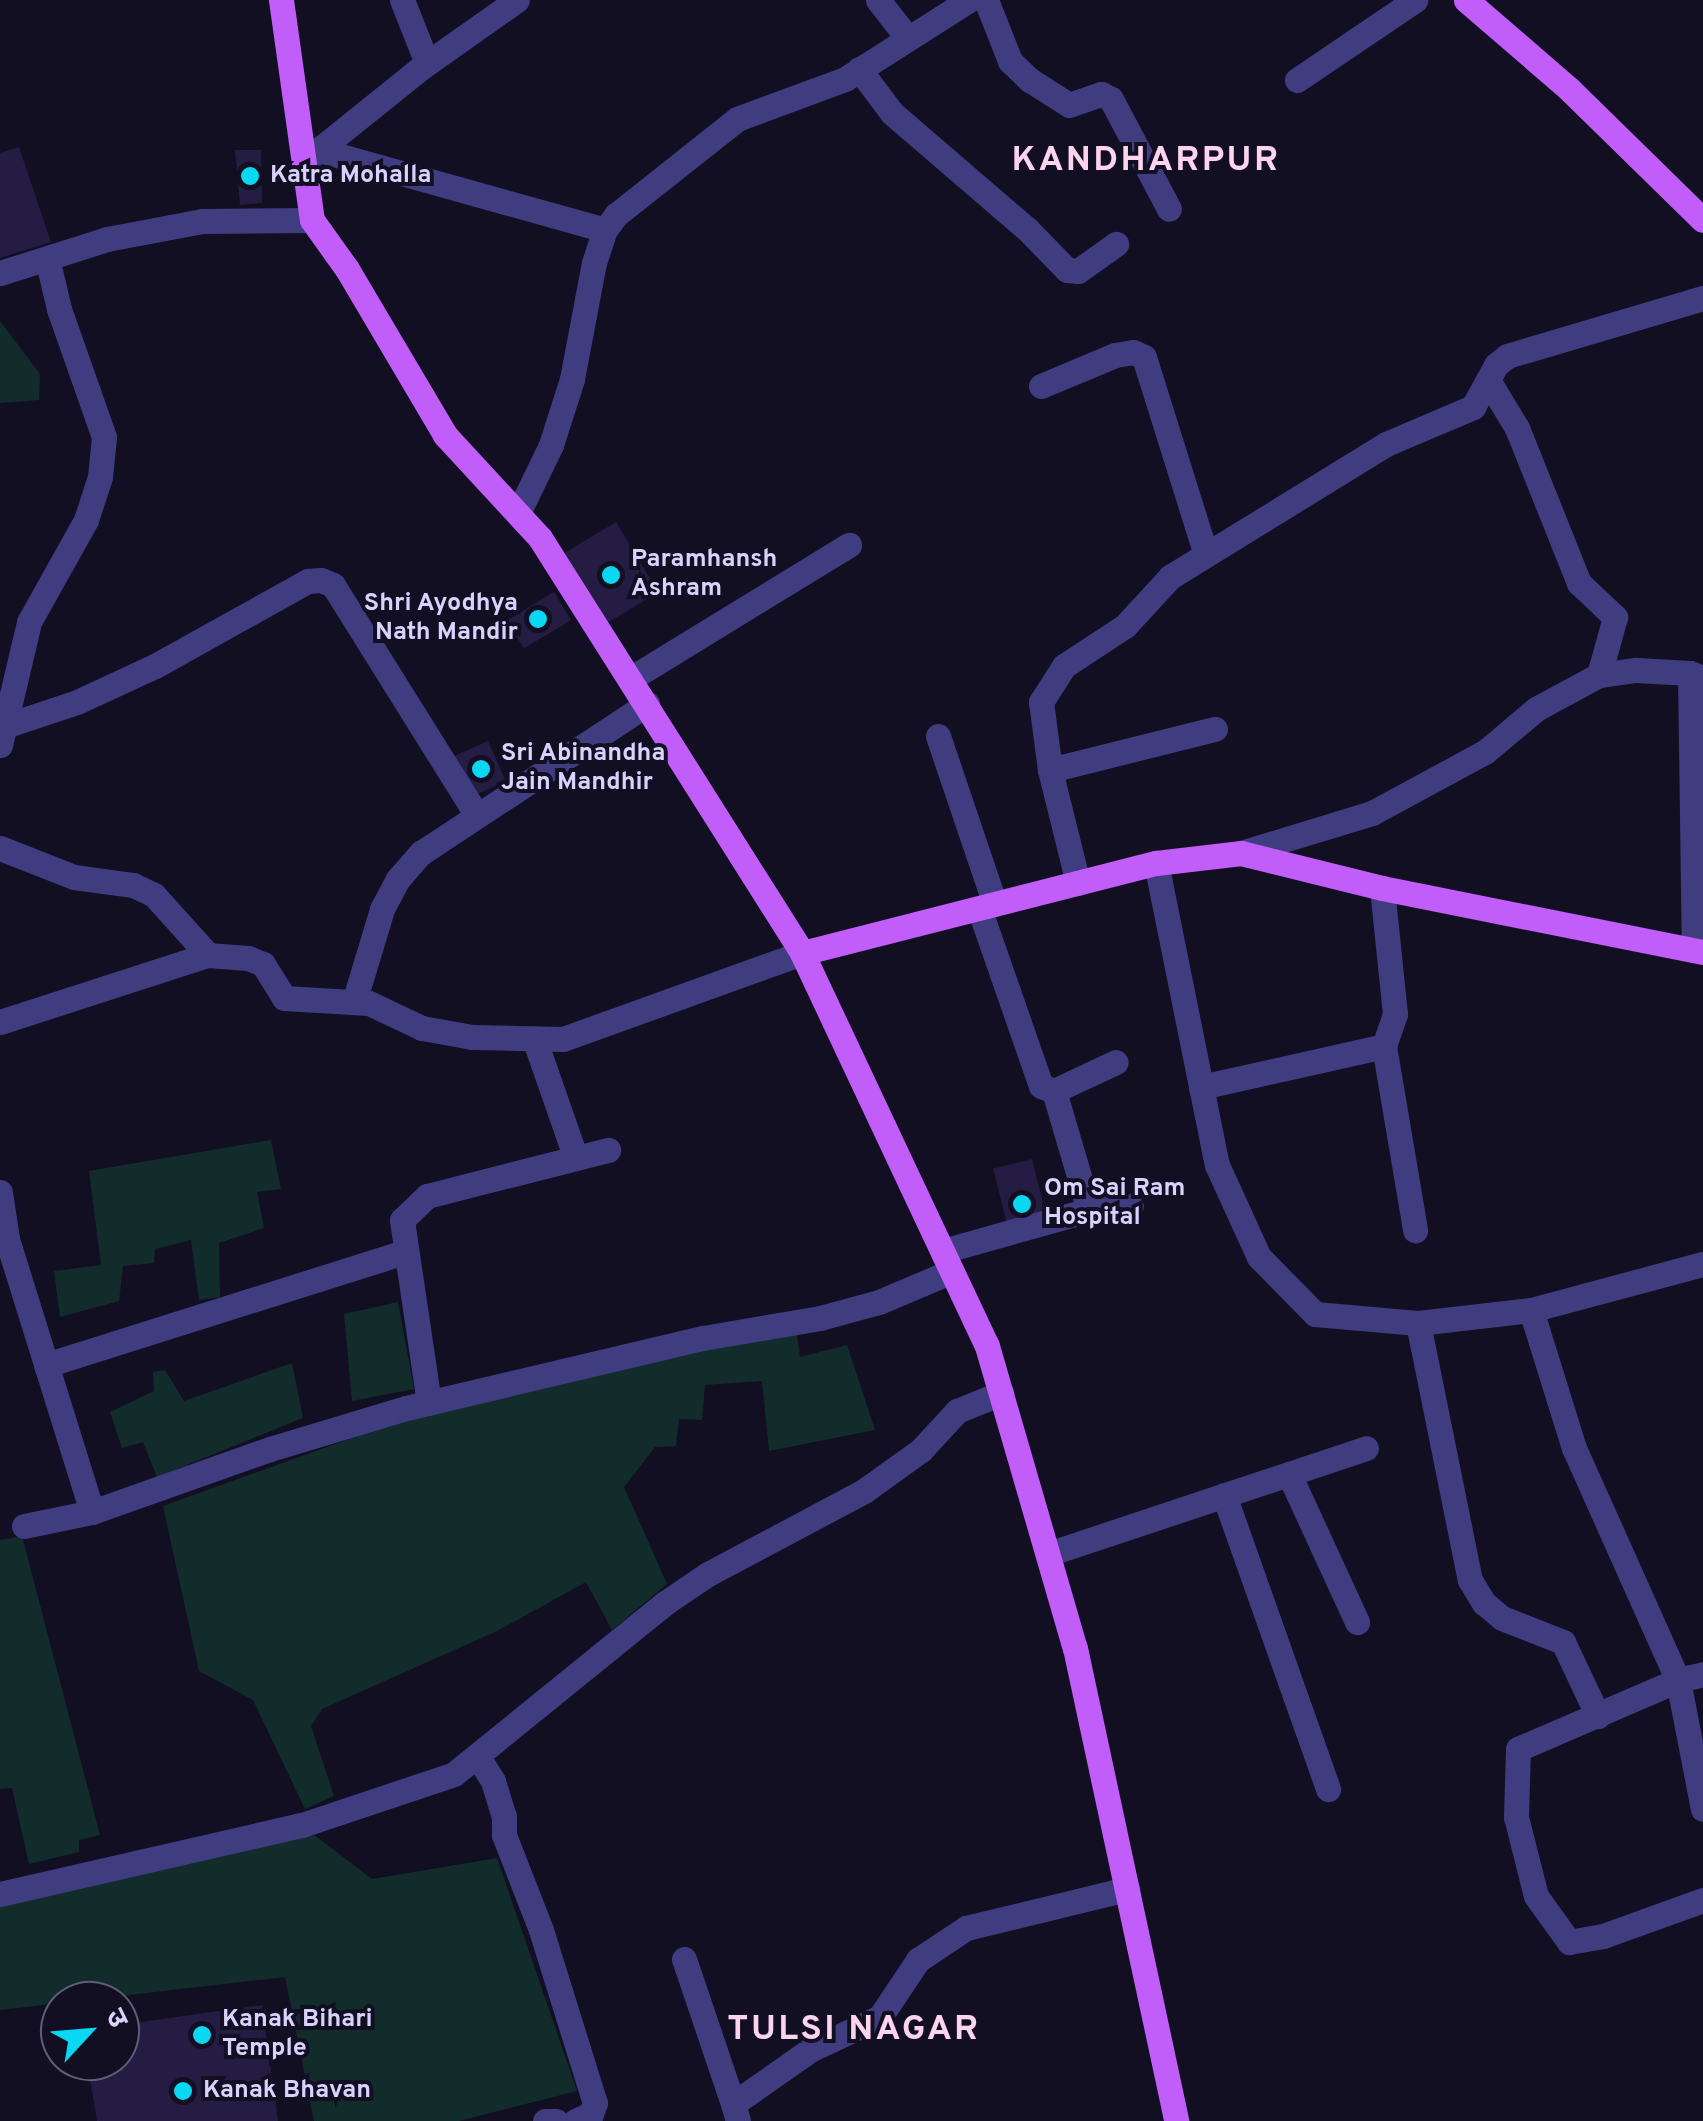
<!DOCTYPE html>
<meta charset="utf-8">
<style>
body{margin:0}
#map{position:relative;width:1703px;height:2121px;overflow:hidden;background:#120f23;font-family:Overpass,"Noto Sans Devanagari",sans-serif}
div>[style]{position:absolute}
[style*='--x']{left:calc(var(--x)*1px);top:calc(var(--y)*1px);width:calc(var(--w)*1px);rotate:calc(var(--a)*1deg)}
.green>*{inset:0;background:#122c2c}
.building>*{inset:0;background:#241c43;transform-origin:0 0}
.minor>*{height:25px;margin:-12.5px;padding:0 12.5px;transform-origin:12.5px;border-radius:12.5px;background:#3f3c80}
.major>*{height:25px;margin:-12.5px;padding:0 12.5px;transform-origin:12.5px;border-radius:12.5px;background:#c15ef9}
.dots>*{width:28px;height:28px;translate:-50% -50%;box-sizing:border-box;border:5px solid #120f23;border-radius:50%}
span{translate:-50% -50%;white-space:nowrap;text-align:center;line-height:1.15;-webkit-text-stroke:8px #120f23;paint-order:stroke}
.poi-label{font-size:25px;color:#d8d2fd;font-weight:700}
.left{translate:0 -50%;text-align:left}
.right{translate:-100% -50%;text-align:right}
.district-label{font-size:35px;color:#fdd4ee;font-weight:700;letter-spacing:2.5px}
.north{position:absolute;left:40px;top:1981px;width:100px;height:100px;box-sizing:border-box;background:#120f23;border:2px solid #615d7a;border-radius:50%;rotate:64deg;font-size:28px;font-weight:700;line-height:40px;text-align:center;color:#d8d2fd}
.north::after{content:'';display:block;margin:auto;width:35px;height:45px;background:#0ad7f2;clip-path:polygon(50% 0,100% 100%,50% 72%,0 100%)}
</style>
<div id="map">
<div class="green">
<i style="clip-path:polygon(0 321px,40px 374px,39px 400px,0 403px)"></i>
<i style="clip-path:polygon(271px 1140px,281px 1189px,257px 1192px,264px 1228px,219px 1243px,220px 1297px,199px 1300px,191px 1240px,155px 1249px,154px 1263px,123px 1266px,119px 1301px,60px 1317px,54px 1271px,101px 1265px,89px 1171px)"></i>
<i style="clip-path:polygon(398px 1302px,414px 1389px,352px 1401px,344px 1314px)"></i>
<i style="clip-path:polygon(796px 1329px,800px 1357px,847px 1345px,875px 1430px,769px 1451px,762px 1381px,705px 1385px,702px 1420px,679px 1419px,676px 1446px,655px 1447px,624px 1487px,667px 1584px,612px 1630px,586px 1582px,497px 1631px,322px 1709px,311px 1726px,334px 1796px,305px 1809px,253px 1700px,199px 1671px,163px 1506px,427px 1411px)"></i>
<i style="clip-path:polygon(292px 1363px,303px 1418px,157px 1477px,143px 1442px,122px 1448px,110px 1412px,154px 1391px,153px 1372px,165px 1370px,184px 1401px)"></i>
<i style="clip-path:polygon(22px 1536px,100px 1835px,79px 1840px,79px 1852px,29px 1864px,12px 1788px,0 1789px,0 1540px)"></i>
<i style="clip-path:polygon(314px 1835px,372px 1879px,497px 1858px,577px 2091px,459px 2121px,314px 2121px,285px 1977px,0 2010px,0 1905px)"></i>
</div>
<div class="building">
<i style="clip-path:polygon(19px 147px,51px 242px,0 258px,0 153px)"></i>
<i style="clip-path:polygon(235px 150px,261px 150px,262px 203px,240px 205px)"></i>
<i style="left:616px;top:522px;width:82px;height:63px;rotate:59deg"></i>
<i style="left:554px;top:592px;width:33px;height:55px;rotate:59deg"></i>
<i style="left:488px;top:741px;width:44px;height:37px;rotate:66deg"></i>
<i style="left:1032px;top:1159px;width:58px;height:40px;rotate:76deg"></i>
<i style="clip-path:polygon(262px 2005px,278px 2121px,97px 2121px,87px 2061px,120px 2061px,120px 2025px)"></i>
</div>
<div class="minor">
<i style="--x:402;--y:0;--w:68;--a:68.4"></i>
<i style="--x:878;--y:0;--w:46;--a:52.1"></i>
<i style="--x:986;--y:0;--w:66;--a:68.5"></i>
<i style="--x:1010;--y:61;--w:28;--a:44"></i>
<i style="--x:1030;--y:80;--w:46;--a:32.7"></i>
<i style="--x:1069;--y:105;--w:34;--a:-19"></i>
<i style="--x:1101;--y:94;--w:11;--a:27"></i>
<i style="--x:1111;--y:99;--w:124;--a:62.2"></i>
<i style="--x:859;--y:69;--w:55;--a:53.1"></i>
<i style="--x:892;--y:113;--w:178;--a:40.7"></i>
<i style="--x:1027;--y:229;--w:57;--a:45.7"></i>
<i style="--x:1067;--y:270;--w:11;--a:5"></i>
<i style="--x:1078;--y:271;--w:47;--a:-35.4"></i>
<i style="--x:1297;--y:80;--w:143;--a:-34.1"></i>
<i style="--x:319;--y:150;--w:297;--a:15.6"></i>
<i style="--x:310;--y:157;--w:144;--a:-38.8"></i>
<i style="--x:422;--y:67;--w:116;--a:-35.2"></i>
<i style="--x:0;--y:273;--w:112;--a:-17.6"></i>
<i style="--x:107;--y:239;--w:97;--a:-10.7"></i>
<i style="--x:202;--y:221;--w:110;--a:-0.5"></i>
<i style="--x:1488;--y:380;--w:56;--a:58.9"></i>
<i style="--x:1517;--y:428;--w:167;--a:68.2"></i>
<i style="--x:1579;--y:583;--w:50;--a:43.4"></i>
<i style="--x:1615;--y:617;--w:60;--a:105.4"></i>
<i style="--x:1041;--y:386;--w:80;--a:-22.7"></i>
<i style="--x:1115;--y:355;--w:18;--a:-9"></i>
<i style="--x:1133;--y:352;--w:12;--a:24"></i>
<i style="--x:1144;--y:357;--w:207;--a:72.6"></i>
<i style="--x:518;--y:513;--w:76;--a:-64.1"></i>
<i style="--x:551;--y:445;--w:69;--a:-72.3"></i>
<i style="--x:572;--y:379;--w:118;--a:-79.3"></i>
<i style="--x:594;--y:263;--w:35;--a:-72"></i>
<i style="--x:605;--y:230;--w:19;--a:-54"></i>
<i style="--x:616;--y:215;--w:154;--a:-38.4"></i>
<i style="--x:737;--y:119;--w:115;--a:-20.3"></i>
<i style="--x:845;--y:79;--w:147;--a:-32.5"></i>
<i style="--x:1690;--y:673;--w:277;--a:89.2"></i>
<i style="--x:630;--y:679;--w:257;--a:-31.5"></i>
<i style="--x:5;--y:726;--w:76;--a:-18.4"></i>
<i style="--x:77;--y:702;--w:86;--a:-24.8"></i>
<i style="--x:155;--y:666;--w:175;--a:-29.1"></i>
<i style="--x:308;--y:581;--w:13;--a:-4"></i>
<i style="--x:321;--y:580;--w:13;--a:23"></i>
<i style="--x:333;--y:585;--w:270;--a:58"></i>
<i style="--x:938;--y:736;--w:177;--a:71.3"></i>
<i style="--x:0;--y:745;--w:126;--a:-76.7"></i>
<i style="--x:29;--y:622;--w:117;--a:-60.8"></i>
<i style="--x:86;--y:520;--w:45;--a:-72"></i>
<i style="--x:100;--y:477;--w:40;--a:-84.3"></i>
<i style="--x:104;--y:437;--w:136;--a:-109.4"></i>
<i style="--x:59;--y:309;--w:52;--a:-103.2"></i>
<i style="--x:1050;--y:770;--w:170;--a:-14"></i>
<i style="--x:0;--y:848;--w:79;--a:21.4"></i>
<i style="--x:74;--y:877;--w:60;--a:7.7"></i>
<i style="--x:133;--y:885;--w:23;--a:25"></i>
<i style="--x:154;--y:895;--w:81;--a:48"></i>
<i style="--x:1241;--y:853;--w:137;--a:-17"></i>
<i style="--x:1372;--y:813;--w:128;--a:-28.4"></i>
<i style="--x:1485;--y:752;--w:67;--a:-40.1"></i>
<i style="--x:1536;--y:709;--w:72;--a:-28.4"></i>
<i style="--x:1599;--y:675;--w:37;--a:-8"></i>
<i style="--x:1636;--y:670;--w:54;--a:3.2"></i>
<i style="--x:1690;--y:673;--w:14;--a:21"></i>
<i style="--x:1156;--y:863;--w:308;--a:78.6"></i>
<i style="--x:1217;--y:1165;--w:101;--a:65.5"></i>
<i style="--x:1259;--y:1257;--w:80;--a:45.5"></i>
<i style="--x:1315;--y:1314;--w:103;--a:5"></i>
<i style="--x:1418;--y:1323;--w:114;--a:-6.6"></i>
<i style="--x:1531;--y:1310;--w:145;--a:72.7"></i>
<i style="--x:1574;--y:1448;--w:254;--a:65.9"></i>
<i style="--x:1678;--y:1680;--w:26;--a:-13"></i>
<i style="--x:1078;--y:883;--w:116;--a:-103.9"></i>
<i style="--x:1050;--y:770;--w:69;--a:-97.5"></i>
<i style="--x:1041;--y:702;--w:43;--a:-57.4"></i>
<i style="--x:1064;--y:666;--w:73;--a:-33.3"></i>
<i style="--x:1125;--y:626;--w:67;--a:-47.4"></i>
<i style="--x:1170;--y:577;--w:254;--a:-31.6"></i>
<i style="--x:1386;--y:444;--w:95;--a:-23"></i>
<i style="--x:1473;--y:407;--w:48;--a:-61.3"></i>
<i style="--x:1496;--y:365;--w:14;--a:-39"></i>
<i style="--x:1507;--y:356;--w:204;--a:-16.5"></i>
<i style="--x:979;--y:908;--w:188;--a:70.8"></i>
<i style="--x:1041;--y:1086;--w:14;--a:21"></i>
<i style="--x:1054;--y:1091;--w:68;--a:-25.1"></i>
<i style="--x:354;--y:1002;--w:97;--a:-73.2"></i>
<i style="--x:382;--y:909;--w:34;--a:-62"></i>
<i style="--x:398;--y:879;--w:35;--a:-49"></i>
<i style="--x:421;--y:853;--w:271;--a:-33.4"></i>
<i style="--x:0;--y:1022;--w:219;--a:-17.9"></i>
<i style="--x:208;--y:955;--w:40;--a:4.3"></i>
<i style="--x:248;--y:958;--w:16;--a:22"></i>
<i style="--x:263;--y:964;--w:40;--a:58"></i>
<i style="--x:284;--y:998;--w:85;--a:3.4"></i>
<i style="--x:369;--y:1003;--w:59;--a:25.3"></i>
<i style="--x:422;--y:1028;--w:51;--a:10.2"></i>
<i style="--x:472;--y:1037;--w:91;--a:1.3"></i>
<i style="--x:563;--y:1039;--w:254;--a:-19.8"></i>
<i style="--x:535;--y:1041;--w:122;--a:70.8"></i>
<i style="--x:1384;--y:1046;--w:187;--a:80.4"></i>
<i style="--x:1201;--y:1087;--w:188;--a:-12.6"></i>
<i style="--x:1384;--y:1046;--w:34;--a:-71"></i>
<i style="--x:1395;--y:1014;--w:127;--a:-95.9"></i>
<i style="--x:1054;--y:1091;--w:124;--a:73.6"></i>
<i style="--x:0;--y:1192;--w:48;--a:81.5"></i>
<i style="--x:7;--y:1239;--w:286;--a:72.7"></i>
<i style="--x:943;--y:1251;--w:152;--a:-15.7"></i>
<i style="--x:1089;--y:1210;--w:42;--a:-5.4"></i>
<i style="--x:1531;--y:1310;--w:178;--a:-15"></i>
<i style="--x:1418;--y:1323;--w:262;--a:78.6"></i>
<i style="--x:1470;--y:1580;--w:27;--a:59"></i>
<i style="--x:1484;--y:1603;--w:23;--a:40"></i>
<i style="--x:1502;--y:1618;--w:66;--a:21.5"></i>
<i style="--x:1563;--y:1642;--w:82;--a:64.7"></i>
<i style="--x:46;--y:1365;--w:376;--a:-17.5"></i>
<i style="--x:429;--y:1403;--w:185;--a:-98.4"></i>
<i style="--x:402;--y:1220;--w:35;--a:-44"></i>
<i style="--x:427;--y:1196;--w:187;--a:-14.3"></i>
<i style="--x:1289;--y:1474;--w:163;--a:65.3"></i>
<i style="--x:1224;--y:1495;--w:312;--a:70.5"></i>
<i style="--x:24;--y:1526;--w:69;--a:-11.6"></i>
<i style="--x:92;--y:1512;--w:189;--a:-19.5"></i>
<i style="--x:270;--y:1449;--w:142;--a:-16.8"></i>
<i style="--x:406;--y:1408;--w:305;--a:-13.3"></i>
<i style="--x:703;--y:1338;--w:119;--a:-9.7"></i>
<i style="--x:820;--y:1318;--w:61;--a:-15.2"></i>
<i style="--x:879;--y:1302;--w:79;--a:-23"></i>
<i style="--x:1048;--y:1554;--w:335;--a:-18.4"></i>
<i style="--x:478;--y:1757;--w:28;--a:58"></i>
<i style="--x:493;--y:1781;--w:37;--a:73"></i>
<i style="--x:504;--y:1816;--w:19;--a:90"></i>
<i style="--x:504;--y:1835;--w:102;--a:68.7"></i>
<i style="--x:541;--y:1930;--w:181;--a:72.7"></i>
<i style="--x:595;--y:2103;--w:12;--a:110"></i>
<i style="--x:591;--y:2114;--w:17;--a:156"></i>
<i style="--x:1703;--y:1809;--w:131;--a:-101"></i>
<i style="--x:1678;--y:1680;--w:174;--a:156.7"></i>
<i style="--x:1518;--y:1749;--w:68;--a:91.7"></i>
<i style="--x:1516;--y:1817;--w:81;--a:75.8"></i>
<i style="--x:1536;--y:1896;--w:57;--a:54.3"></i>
<i style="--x:1569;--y:1942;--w:35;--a:-10"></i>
<i style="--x:1603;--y:1936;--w:106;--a:-19.8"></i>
<i style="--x:0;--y:1894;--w:310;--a:-12.9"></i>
<i style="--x:302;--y:1825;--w:160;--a:-18.5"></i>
<i style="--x:454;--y:1774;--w:272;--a:-39"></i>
<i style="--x:665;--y:1603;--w:52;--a:-34"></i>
<i style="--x:708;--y:1574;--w:177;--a:-28"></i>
<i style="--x:864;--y:1491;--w:70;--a:-35.7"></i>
<i style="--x:921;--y:1450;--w:53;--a:-47.3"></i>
<i style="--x:957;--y:1411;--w:48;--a:-22.2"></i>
<i style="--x:684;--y:1959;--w:153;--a:71.3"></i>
<i style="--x:545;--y:2121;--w:11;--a:0"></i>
<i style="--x:738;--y:2121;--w:18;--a:-106"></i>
<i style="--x:733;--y:2104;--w:94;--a:-35"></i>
<i style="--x:810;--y:2050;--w:77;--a:-25.2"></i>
<i style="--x:880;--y:2017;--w:69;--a:-56.3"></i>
<i style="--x:918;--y:1960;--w:58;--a:-33.7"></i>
<i style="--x:966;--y:1928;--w:166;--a:-13.6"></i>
</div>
<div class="major">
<i style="--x:281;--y:0;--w:222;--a:82"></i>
<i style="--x:312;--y:220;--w:60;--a:54.5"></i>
<i style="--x:347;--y:269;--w:193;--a:59.4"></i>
<i style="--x:445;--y:435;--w:140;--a:47.3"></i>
<i style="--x:540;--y:538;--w:491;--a:57.7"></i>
<i style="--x:802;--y:953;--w:434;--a:64.8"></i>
<i style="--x:987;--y:1346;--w:315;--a:73.8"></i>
<i style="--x:1075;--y:1648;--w:484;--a:77.9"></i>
<i style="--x:1466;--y:0;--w:136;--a:40.8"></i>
<i style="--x:1569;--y:89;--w:187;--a:44.4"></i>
<i style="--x:802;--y:953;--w:365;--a:-14.3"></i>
<i style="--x:1156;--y:863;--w:86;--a:-6.7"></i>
<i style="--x:1241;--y:853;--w:145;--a:13.9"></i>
<i style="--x:1382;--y:888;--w:327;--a:11.3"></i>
</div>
<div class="dots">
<i style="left:250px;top:176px;background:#0ad7f2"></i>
<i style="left:611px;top:575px;background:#0ad7f2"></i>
<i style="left:538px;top:619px;background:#0ad7f2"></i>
<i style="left:481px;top:769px;background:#0ad7f2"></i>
<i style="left:1022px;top:1204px;background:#0ad7f2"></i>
<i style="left:202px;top:2035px;background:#0ad7f2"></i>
<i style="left:183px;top:2091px;background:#0ad7f2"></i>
</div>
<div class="poi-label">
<span class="left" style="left:270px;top:176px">Katra Mohalla</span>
<span class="left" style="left:631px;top:575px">Paramhansh<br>Ashram</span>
<span class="right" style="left:518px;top:619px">Shri Ayodhya<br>Nath Mandir</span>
<span class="left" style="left:501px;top:769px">Sri Abinandha<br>Jain Mandhir</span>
<span class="left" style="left:1044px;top:1204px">Om Sai Ram<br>Hospital</span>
<span class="left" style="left:222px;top:2035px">Kanak Bihari<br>Temple</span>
<span class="left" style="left:203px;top:2091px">Kanak Bhavan</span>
</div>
<div class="district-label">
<span style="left:1146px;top:161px">KANDHARPUR</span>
<span style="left:854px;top:2030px">TULSI NAGAR</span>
</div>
<div class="north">उ</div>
</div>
